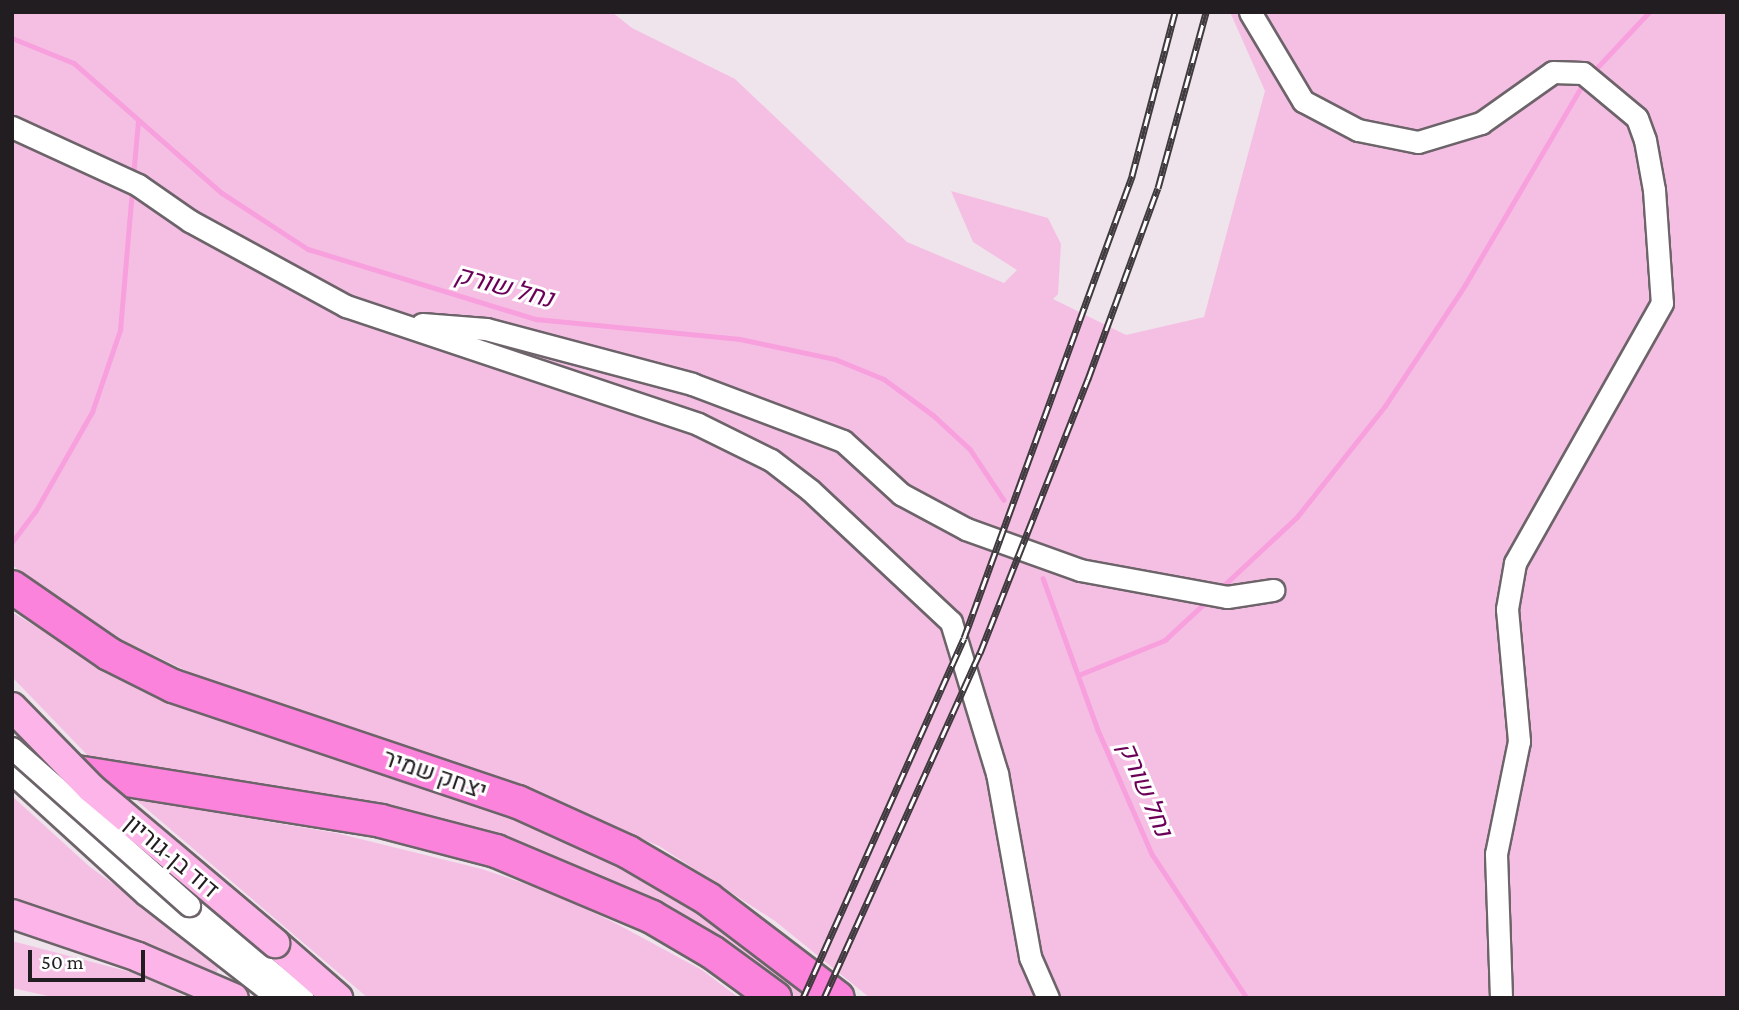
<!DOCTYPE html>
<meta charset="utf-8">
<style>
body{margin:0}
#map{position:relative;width:1739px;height:1010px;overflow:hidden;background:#efe4eb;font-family:"Crimson Pro",Heebo,serif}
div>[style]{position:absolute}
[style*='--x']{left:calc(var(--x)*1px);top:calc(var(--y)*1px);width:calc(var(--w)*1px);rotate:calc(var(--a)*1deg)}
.green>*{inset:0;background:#f5bfe4}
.stream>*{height:4.5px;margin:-2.25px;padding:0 2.25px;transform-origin:2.25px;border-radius:2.25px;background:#f7a0dd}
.roads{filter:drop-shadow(2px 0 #6d646a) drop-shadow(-2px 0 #6d646a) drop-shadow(0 2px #6d646a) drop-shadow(0 -2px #6d646a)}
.minor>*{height:21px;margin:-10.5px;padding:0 10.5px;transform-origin:10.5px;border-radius:10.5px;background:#fff}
.major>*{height:28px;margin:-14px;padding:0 14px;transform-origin:14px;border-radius:14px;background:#fdb5e9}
.highway>*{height:32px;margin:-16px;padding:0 16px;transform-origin:16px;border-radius:16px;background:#fc83db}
.rail>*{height:7px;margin-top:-3.5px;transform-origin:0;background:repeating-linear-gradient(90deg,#fff 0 13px,#3f3a3d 0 26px);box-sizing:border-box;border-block:2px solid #3f3a3d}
.bridges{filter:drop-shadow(2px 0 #6d646a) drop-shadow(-2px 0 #6d646a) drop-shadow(0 2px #6d646a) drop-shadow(0 -2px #6d646a)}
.minor-bridge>*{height:21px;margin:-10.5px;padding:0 10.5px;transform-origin:10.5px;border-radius:10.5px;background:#fff}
.major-bridge>*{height:28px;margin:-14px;padding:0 14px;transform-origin:14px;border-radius:14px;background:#fdb5e9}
span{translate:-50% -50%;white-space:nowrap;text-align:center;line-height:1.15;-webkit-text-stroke:6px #fff;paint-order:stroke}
.street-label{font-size:24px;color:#211d20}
.water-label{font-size:26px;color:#6c0058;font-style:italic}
.frame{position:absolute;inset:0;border:14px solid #211d20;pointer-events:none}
.scale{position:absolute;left:28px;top:950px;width:117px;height:32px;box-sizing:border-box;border:4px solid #211d20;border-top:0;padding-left:9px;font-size:21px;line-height:24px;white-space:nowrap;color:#211d20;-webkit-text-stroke:5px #fff;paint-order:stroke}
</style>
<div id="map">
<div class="green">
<i style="clip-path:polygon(12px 12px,612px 12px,632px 28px,735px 79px,907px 242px,1004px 283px,1017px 270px,973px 242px,951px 191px,1048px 218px,1061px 244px,1058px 294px,1053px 299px,1126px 335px,1204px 317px,1265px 91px,1230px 12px,1727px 12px,1727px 998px,870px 998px,775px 921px,659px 846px,562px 806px,191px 673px,101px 630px,12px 565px)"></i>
<i style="clip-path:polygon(12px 612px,143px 692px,508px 816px,577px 844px,697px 910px,816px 998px,796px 998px,769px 975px,623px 888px,570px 863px,496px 838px,94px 762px,12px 677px)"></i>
<i style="clip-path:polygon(12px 796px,90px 867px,221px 961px,215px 976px,12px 900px)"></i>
<i style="clip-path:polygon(135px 799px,336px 833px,482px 869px,555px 894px,617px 924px,702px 970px,739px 998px,368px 998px)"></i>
<i style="clip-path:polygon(12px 941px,134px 973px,189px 998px,57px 998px,12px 988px)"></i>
</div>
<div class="stream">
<i style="--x:12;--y:38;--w:67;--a:22"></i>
<i style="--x:74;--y:63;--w:197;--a:41.3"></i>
<i style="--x:222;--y:193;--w:103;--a:33.1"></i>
<i style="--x:308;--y:249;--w:239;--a:17.1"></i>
<i style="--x:536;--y:319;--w:205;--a:5.6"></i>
<i style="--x:740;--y:339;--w:97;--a:11.9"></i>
<i style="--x:835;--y:359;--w:53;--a:22.2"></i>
<i style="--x:884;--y:379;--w:61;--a:36.3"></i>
<i style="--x:933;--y:415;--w:50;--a:42.6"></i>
<i style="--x:970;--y:449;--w:61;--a:56.3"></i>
<i style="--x:1592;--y:73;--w:83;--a:-46.9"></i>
<i style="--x:133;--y:177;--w:56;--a:-84.9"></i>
<i style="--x:12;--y:542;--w:38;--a:-53"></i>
<i style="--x:35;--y:512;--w:115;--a:-60.3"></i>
<i style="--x:92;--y:412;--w:87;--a:-71.1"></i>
<i style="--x:120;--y:330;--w:142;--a:-85.1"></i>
<i style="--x:1043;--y:578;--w:162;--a:70.1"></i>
<i style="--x:1098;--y:730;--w:135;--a:66.5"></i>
<i style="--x:1152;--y:854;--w:173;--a:56.6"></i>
<i style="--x:1220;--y:589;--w:105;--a:-43.1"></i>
<i style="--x:1297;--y:517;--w:142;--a:-51.6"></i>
<i style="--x:1385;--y:406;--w:145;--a:-56.5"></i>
<i style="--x:1465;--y:285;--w:235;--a:-59.6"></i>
<i style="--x:1081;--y:674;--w:91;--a:-22"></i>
<i style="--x:1165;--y:640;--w:59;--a:-42.9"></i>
</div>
<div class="roads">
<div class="minor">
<i style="--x:1250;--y:12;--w:104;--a:59.2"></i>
<i style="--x:1303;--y:101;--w:62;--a:27.8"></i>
<i style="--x:1358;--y:130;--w:61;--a:11.3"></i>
<i style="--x:1418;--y:142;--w:66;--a:-16.8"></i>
<i style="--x:1481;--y:123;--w:88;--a:-35.3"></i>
<i style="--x:1553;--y:72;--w:30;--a:2"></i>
<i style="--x:1583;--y:73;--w:70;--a:39.8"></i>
<i style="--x:1637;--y:118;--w:23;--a:70"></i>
<i style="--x:1645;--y:140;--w:51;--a:79.8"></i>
<i style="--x:1654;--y:190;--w:113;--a:86"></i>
<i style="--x:1662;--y:303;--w:299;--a:119.5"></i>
<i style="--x:1515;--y:563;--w:47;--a:99.9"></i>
<i style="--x:1507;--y:609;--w:133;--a:84.8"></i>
<i style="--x:1519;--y:741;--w:115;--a:101.5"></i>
<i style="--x:1496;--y:854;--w:144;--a:88"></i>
<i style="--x:12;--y:127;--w:139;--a:24.7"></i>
<i style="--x:138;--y:185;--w:63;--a:34.7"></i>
<i style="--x:190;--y:221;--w:178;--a:28.6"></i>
<i style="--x:346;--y:306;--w:371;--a:18.5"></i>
<i style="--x:698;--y:424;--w:81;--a:26.3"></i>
<i style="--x:771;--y:460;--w:49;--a:37.6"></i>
<i style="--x:810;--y:490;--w:193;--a:43.1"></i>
<i style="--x:951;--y:622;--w:158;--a:73.1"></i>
<i style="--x:997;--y:773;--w:187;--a:79.8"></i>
<i style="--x:1030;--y:957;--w:45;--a:66.3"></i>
<i style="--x:422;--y:324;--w:64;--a:4.5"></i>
<i style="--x:486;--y:329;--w:213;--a:14.9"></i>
<i style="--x:692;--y:384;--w:161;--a:20.7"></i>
<i style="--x:843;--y:441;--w:79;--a:42.4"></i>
<i style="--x:901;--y:494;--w:74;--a:28.3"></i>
<i style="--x:966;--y:529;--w:121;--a:19.8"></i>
<i style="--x:1080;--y:570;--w:149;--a:10.4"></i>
<i style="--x:1227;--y:597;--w:47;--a:-8.7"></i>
<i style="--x:12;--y:773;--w:180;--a:42.3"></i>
<i style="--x:145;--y:894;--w:169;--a:38"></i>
<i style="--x:189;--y:905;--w:147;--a:39.2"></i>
</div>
<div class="major">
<i style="--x:12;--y:914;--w:133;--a:18.8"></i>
<i style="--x:138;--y:957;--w:104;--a:23.1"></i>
<i style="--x:275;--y:943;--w:84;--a:41.1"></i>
</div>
<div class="highway">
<i style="--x:12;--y:587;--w:118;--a:34.6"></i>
<i style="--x:109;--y:654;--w:72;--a:26.6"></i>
<i style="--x:173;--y:686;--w:364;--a:18.6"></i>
<i style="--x:518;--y:802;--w:121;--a:24.4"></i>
<i style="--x:628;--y:852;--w:93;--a:30.4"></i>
<i style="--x:708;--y:899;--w:163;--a:37.3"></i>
<i style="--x:58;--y:769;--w:327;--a:9.1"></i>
<i style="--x:381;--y:821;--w:119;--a:14.6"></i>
<i style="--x:496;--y:851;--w:169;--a:22.9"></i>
<i style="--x:652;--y:917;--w:69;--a:30.3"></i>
<i style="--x:712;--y:952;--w:78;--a:36.1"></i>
</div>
</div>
<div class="rail">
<i style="--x:803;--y:998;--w:394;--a:-65.9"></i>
<i style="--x:964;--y:638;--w:492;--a:-70"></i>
<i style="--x:1132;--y:176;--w:170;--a:-75.3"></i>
<i style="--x:824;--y:998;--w:379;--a:-65.7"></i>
<i style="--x:980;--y:653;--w:295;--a:-68.5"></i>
<i style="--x:1088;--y:379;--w:203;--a:-69.9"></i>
<i style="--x:1158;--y:188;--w:182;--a:-74.7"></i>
</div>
<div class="bridges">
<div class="minor-bridge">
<i style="--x:12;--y:748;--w:237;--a:41.6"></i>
</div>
<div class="major-bridge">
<i style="--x:12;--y:707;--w:113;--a:45.7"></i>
<i style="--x:91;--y:788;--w:241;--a:40.1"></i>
</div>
</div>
<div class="street-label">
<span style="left:435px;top:774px;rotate:19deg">יצחק שמיר</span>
<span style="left:172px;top:856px;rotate:40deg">דוד בן-גוריון</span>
</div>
<div class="water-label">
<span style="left:504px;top:287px;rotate:15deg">נחל שורק</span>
<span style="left:1145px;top:789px;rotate:67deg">נחל שורק</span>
</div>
<div class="frame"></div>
<div class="scale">50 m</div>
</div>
